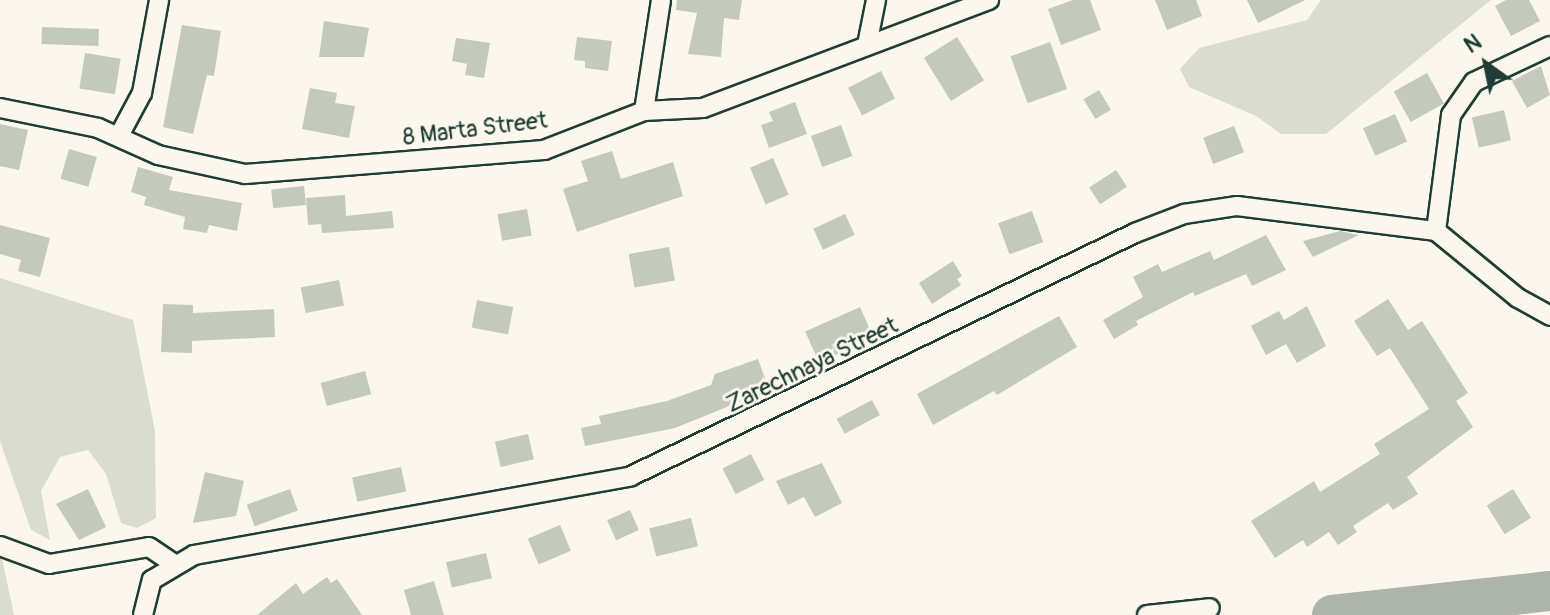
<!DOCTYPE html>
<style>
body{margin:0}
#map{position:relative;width:1550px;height:615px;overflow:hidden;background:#fbf7ec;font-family:Pangolin,sans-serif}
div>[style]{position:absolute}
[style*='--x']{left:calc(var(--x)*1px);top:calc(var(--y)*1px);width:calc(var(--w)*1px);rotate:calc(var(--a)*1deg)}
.green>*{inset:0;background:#dbdcd1}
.river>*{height:40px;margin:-20px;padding:0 20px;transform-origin:20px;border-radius:20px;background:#adb4aa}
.building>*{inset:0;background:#c4c9be;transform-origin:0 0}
.roads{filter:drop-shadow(2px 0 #1f3d34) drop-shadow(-2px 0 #1f3d34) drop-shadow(0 2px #1f3d34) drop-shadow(0 -2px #1f3d34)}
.street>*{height:18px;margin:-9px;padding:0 9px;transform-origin:9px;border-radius:9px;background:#fbf7ec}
span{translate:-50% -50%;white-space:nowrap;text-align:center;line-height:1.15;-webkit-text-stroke:6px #fbf7ec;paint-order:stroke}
.street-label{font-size:24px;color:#1f3d34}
.north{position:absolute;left:1446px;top:24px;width:80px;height:80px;-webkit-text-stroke:6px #fbf7ec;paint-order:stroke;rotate:327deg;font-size:22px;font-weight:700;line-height:32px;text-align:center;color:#1f3d34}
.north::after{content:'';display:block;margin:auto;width:28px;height:36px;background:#1f3d34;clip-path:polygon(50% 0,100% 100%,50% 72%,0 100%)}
</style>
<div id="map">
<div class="green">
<i style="clip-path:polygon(1321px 0,1491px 0,1326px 134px,1281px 134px,1256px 116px,1189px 87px,1180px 69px,1199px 48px,1307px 20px)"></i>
<i style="clip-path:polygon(0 278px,133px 320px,155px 431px,156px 518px,137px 528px,121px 523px,106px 474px,88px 450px,60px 457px,41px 491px,50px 540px,31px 530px,0 441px)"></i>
<i style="clip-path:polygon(0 554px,1px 554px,14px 615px,0 615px)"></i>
</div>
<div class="river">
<i style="--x:1332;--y:615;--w:219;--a:-6.3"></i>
</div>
<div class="building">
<i style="clip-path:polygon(677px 0,742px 0,739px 20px,724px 18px,721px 57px,688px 54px,697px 13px,676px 10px)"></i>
<i style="clip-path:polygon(1073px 0,1090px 0,1101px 30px,1061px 45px,1048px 9px)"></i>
<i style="clip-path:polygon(1155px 0,1196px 0,1202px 16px,1167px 30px)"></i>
<i style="clip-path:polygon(1247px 0,1305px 0,1258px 23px)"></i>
<i style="clip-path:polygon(1506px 0,1529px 0,1540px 21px,1511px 36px,1495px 6px)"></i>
<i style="clip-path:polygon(324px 21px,369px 28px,364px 57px,319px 57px)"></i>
<i style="clip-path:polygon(182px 25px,221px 31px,214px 76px,207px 75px,193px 134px,163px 127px)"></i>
<i style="left:42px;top:27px;width:57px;height:17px;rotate:2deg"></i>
<i style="clip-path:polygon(577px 37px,612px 41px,608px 71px,585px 68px,585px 61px,574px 60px)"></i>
<i style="left:957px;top:37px;width:51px;height:39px;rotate:58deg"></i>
<i style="clip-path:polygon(456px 38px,490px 43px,484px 78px,465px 75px,467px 64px,452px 61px)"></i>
<i style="left:1050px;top:42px;width:50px;height:42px;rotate:70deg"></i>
<i style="left:85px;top:53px;width:36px;height:36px;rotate:9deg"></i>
<i style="clip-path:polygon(1541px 66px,1550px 95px,1527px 108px,1512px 81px)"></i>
<i style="left:881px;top:71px;width:31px;height:37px;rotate:63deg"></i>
<i style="left:1427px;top:73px;width:35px;height:38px;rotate:61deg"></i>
<i style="clip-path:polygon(310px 88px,337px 93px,335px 103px,355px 106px,349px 138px,302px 129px)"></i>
<i style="left:1099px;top:90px;width:23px;height:18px;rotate:59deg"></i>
<i style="clip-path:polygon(795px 102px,807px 134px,769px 148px,761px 125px,773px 121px,769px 112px)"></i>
<i style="left:1504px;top:110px;width:31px;height:33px;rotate:77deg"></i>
<i style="left:1395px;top:114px;width:30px;height:35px;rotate:66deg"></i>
<i style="clip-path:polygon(0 124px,28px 130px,19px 170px,0 166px)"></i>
<i style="left:841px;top:125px;width:33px;height:32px;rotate:70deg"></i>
<i style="left:1234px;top:126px;width:28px;height:33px;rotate:69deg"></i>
<i style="left:69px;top:149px;width:29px;height:31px;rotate:16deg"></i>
<i style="clip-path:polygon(612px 151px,621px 179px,673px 162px,683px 196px,577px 232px,563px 189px,588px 181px,581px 161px)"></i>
<i style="left:773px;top:158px;width:40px;height:25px;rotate:67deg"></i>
<i style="clip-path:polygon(138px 167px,173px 177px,169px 190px,242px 203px,237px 231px,209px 225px,207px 233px,183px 229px,185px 217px,144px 205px,146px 197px,131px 192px)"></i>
<i style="left:1116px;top:170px;width:20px;height:32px;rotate:57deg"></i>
<i style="left:304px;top:186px;width:19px;height:33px;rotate:84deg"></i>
<i style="clip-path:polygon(345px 195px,346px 216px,392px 211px,394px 228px,322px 233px,321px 224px,308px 225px,306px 198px)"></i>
<i style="left:527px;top:209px;width:27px;height:30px;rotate:80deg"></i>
<i style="left:1032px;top:211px;width:33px;height:36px;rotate:70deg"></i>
<i style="left:845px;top:214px;width:23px;height:35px;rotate:65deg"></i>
<i style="clip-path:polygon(0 225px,50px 238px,40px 277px,18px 271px,21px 260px,0 254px)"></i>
<i style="clip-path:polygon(1340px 231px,1359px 235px,1313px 257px,1303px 241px)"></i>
<i style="clip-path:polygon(1266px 235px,1286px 270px,1252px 286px,1246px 274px,1195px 296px,1193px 292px,1136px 321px,1138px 325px,1114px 339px,1103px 320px,1143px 297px,1133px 277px,1158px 264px,1162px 272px,1210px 251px,1214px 260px)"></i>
<i style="left:669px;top:247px;width:34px;height:41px;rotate:80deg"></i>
<i style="clip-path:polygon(953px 261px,962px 276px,957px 279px,961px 285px,932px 304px,919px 283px)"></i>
<i style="left:339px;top:280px;width:26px;height:39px;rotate:79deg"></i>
<i style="clip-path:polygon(1388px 299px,1408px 330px,1422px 321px,1468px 393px,1456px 401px,1473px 427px,1407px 477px,1418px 494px,1393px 510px,1388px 503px,1353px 526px,1357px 532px,1338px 545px,1329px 532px,1307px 547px,1303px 540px,1275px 558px,1251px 521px,1314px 481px,1320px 492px,1380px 454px,1374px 444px,1429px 409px,1390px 348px,1377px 356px,1354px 321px)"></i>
<i style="left:477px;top:300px;width:37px;height:28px;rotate:11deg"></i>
<i style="clip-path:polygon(163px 304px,193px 305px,193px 313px,274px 309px,275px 337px,192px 341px,192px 353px,161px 352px)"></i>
<i style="clip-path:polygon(1307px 306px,1326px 346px,1297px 363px,1286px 344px,1266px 355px,1251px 326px,1279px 311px,1284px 320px)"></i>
<i style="left:860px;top:307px;width:34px;height:60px;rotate:66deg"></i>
<i style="clip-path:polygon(1059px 316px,1077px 347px,997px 395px,994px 391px,933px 425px,917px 394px)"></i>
<i style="clip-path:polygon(758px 359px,769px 390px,675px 428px,585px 446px,581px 428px,601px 424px,599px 416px,667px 401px,711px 385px,715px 374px)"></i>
<i style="left:365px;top:371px;width:24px;height:46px;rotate:75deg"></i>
<i style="left:872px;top:400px;width:17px;height:40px;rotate:62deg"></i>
<i style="left:528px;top:434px;width:26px;height:34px;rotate:77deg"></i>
<i style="left:751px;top:454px;width:29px;height:32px;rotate:63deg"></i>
<i style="clip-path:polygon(822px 463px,842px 503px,815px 517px,804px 497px,788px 505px,776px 481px)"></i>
<i style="left:401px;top:467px;width:25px;height:50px;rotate:78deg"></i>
<i style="clip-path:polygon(205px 472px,244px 481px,236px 516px,193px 523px)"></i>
<i style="clip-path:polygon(88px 489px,106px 527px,79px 540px,56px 504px)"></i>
<i style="left:290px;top:489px;width:23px;height:46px;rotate:70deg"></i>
<i style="left:1513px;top:489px;width:34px;height:31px;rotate:58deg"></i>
<i style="left:630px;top:510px;width:22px;height:25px;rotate:66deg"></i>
<i style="left:691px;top:518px;width:29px;height:43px;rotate:76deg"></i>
<i style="left:560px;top:525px;width:28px;height:35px;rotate:67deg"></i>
<i style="left:486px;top:553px;width:26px;height:41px;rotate:77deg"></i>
<i style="clip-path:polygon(327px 577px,331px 583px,337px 579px,362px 615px,257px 615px,296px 583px,303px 594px)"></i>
<i style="clip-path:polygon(434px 581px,444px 615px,411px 615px,404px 590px)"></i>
</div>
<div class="roads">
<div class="street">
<i style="--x:867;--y:45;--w:46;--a:-78.7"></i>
<i style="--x:0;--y:108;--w:100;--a:11.5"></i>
<i style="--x:98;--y:128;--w:66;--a:24.2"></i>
<i style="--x:158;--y:155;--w:89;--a:12.3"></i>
<i style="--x:245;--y:174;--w:300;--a:-4.6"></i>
<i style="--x:544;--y:150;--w:107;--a:-21.3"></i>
<i style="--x:644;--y:111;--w:59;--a:-2.9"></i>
<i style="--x:703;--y:108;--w:306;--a:-20.7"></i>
<i style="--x:644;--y:111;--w:112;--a:-81.3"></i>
<i style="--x:120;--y:134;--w:47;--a:-61.8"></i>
<i style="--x:142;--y:93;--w:95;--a:-79.6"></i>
<i style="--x:1436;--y:231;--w:117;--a:-82.6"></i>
<i style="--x:1451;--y:115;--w:40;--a:-55.1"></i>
<i style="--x:1474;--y:82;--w:84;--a:-25.3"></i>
<i style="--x:0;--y:546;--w:52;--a:20.2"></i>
<i style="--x:49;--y:564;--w:101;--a:-9.6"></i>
<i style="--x:149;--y:547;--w:30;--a:34"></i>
<i style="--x:143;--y:615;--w:36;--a:-76"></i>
<i style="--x:152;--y:580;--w:49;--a:-30.8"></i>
<i style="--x:194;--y:555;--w:444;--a:-10.2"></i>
<i style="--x:631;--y:476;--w:560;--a:-25.74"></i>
<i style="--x:1135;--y:233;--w:53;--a:-21.2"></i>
<i style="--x:1184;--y:214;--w:54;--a:-8.6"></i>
<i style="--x:1237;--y:206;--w:201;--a:7.2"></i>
<i style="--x:1436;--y:231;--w:106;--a:39.3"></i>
<i style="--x:1518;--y:298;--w:37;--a:29"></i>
<i style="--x:1147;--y:615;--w:63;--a:-6.3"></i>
</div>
</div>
<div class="street-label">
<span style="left:475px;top:129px;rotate:-7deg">8 Marta Street</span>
<span style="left:812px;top:365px;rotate:-26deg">Zarechnaya Street</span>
</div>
<div class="north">N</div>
</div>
